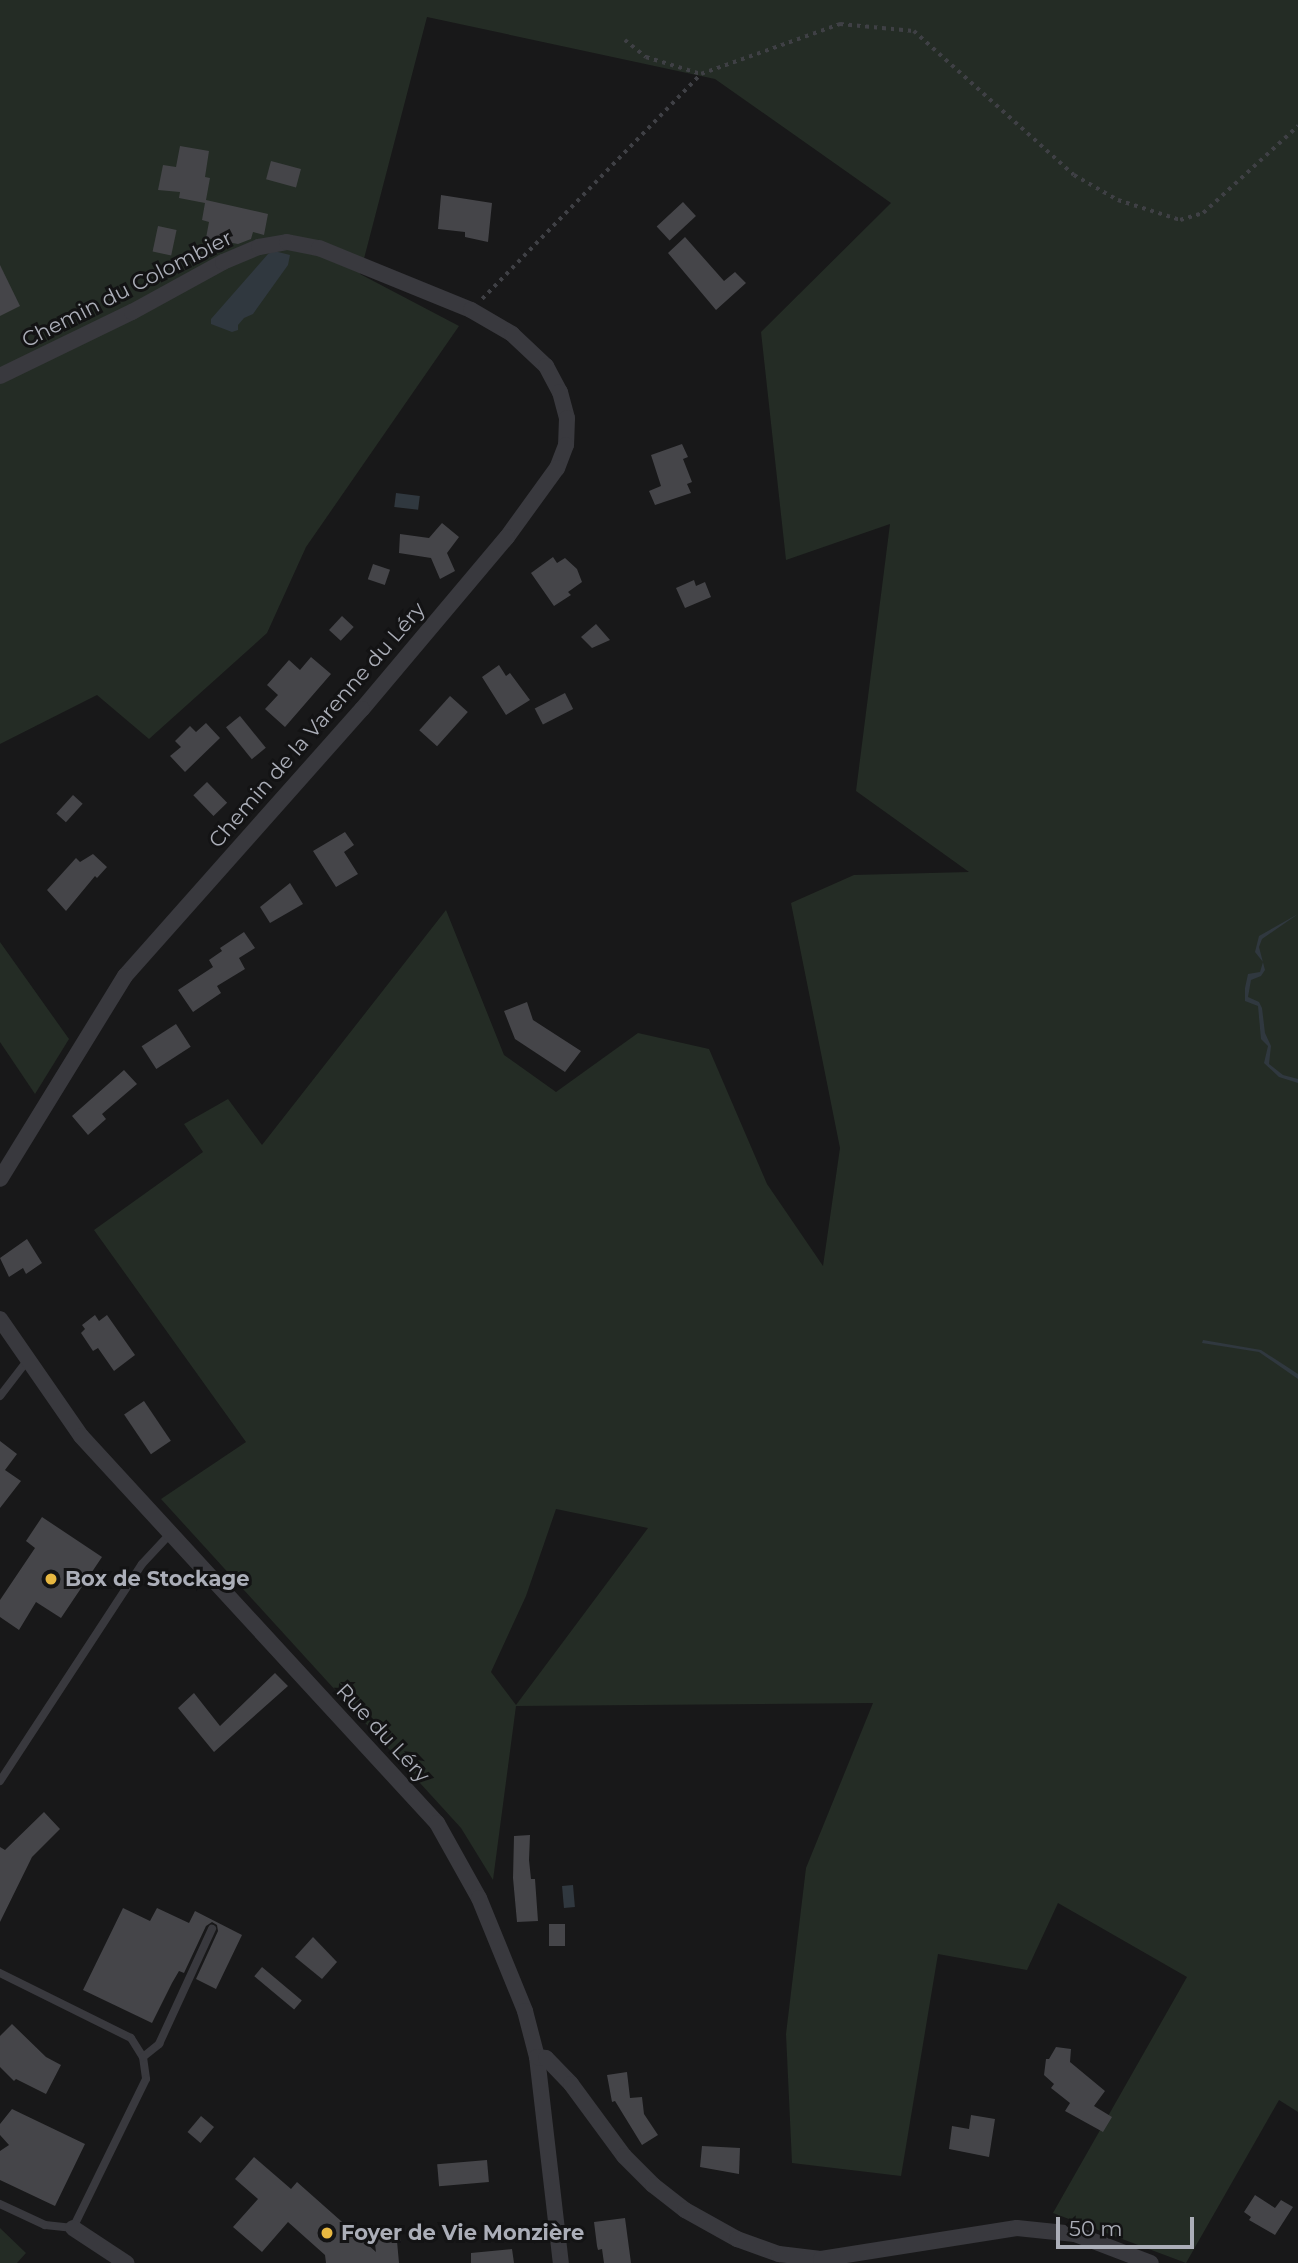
<!DOCTYPE html>
<meta charset="utf-8">
<style>
body{margin:0}
#map{position:relative;width:1298px;height:2263px;overflow:hidden;background:#181819;font-family:Montserrat,sans-serif}
div>[style]{position:absolute}
[style*='--x']{left:calc(var(--x)*1px);top:calc(var(--y)*1px);width:calc(var(--w)*1px);rotate:calc(var(--a)*1deg)}
.green>*{inset:0;background:#242c25}
.water>*{inset:0;background:#30383f;transform-origin:0 0}
.building>*{inset:0;background:#454549;transform-origin:0 0}
.path>*{height:3.5px;margin-top:-1.75px;transform-origin:0;background:repeating-linear-gradient(90deg,#3f4045 0 3.5px,transparent 0 8.5px)}
.lane>*{height:8px;margin:-4px;padding:0 4px;transform-origin:4px;border-radius:4px;background:#39393e}
.street>*{height:16px;margin:-8px;padding:0 8px;transform-origin:8px;border-radius:8px;background:#39393e}
.dots>*{width:19px;height:19px;translate:-50% -50%;box-sizing:border-box;border:4px solid #131314;border-radius:50%}
span{translate:-50% -50%;white-space:nowrap;text-align:center;line-height:1.15;-webkit-text-stroke:6px #131314;paint-order:stroke}
.street-label{font-size:21px;color:#abaeb8}
.poi-label{font-size:21px;color:#abaeb8;font-weight:700}
.left{translate:0 -50%;text-align:left}
.scale{position:absolute;left:1056px;top:2217px;width:138px;height:32px;box-sizing:border-box;border:4px solid #abaeb8;border-top:0;padding-left:9px;font-size:21px;line-height:24px;white-space:nowrap;color:#abaeb8;-webkit-text-stroke:5px #131314;paint-order:stroke}
</style>
<div id="map">
<div class="green">
<i style="clip-path:polygon(evenodd,0 0,1298px 0,1298px 2112px,1279px 2100px,1186px 2263px,1053px 2213px,1187px 1977px,1058px 1903px,1027px 1970px,938px 1954px,901px 2176px,792px 2163px,786px 2034px,806px 1868px,873px 1703px,516px 1706px,493px 1880px,461px 1828px,161px 1499px,246px 1442px,94px 1230px,203px 1152px,184px 1124px,228px 1099px,262px 1145px,446px 910px,504px 1055px,556px 1092px,638px 1033px,709px 1049px,767px 1184px,823px 1266px,840px 1148px,791px 903px,854px 875px,969px 872px,856px 791px,890px 524px,786px 560px,761px 332px,891px 203px,715px 79px,427px 17px,360px 274px,459px 326px,306px 547px,267px 633px,149px 739px,97px 695px,0 744px,0 0,556px 1509px,648px 1528px,516px 1705px,491px 1672px,526px 1596px,556px 1509px)"></i>
<i style="clip-path:polygon(0 942px,69px 1039px,35px 1094px,0 1042px)"></i>
<i style="clip-path:polygon(0 2228px,26px 2253px,17px 2263px,0 2263px)"></i>
</div>
<div class="water">
<i style="clip-path:polygon(274px 251px,290px 255px,288px 265px,253px 314px,244px 318px,238px 325px,238px 330px,232px 332px,211px 324px,211px 319px,268px 254px)"></i>
<i style="left:396px;top:493px;width:24px;height:14px;rotate:7deg"></i>
<i style="clip-path:polygon(1298px 914px,1262px 939px,1259px 947px,1265px 970px,1261px 976px,1251px 980px,1248px 997px,1259px 1002px,1262px 1008px,1265px 1033px,1271px 1046px,1269px 1064px,1283px 1075px,1298px 1079px,1298px 1083px,1279px 1077px,1264px 1063px,1268px 1046px,1261px 1039px,1258px 1006px,1245px 1001px,1245px 988px,1248px 974px,1260px 972px,1263px 962px,1255px 952px,1259px 936px)"></i>
<i style="clip-path:polygon(1203px 1340px,1261px 1350px,1298px 1374px,1298px 1379px,1259px 1352px,1202px 1343px)"></i>
<i style="left:573px;top:1885px;width:22px;height:11px;rotate:85deg"></i>
</div>
<div class="building">
<i style="clip-path:polygon(180px 146px,209px 151px,205px 177px,210px 178px,206px 200px,268px 214px,264px 235px,253px 232px,251px 239px,238px 244px,206px 238px,209px 222px,202px 220px,205px 203px,179px 198px,180px 192px,158px 190px,163px 165px,176px 167px)"></i>
<i style="left:271px;top:161px;width:31px;height:19px;rotate:15deg"></i>
<i style="clip-path:polygon(441px 195px,492px 203px,488px 242px,465px 237px,465px 232px,438px 229px)"></i>
<i style="left:683px;top:202px;width:19px;height:36px;rotate:47deg"></i>
<i style="left:158px;top:226px;width:19px;height:26px;rotate:12deg"></i>
<i style="clip-path:polygon(685px 237px,724px 281px,735px 272px,746px 283px,716px 310px,668px 253px)"></i>
<i style="clip-path:polygon(0 265px,20px 306px,0 316px)"></i>
<i style="clip-path:polygon(682px 444px,688px 457px,683px 459px,692px 482px,687px 484px,691px 493px,655px 505px,649px 491px,661px 486px,651px 455px)"></i>
<i style="clip-path:polygon(442px 523px,459px 537px,447px 553px,455px 571px,440px 579px,431px 558px,399px 553px,400px 534px,429px 538px)"></i>
<i style="clip-path:polygon(553px 557px,557px 563px,565px 558px,577px 569px,582px 582px,568px 592px,571px 595px,554px 606px,531px 573px)"></i>
<i style="left:373px;top:564px;width:18px;height:16px;rotate:19deg"></i>
<i style="clip-path:polygon(694px 580px,696px 586px,705px 582px,711px 597px,685px 608px,676px 588px)"></i>
<i style="left:342px;top:616px;width:16px;height:19px;rotate:43deg"></i>
<i style="clip-path:polygon(596px 624px,610px 640px,592px 648px,581px 637px)"></i>
<i style="clip-path:polygon(311px 657px,331px 674px,285px 727px,265px 709px,278px 695px,267px 685px,289px 660px,300px 670px)"></i>
<i style="clip-path:polygon(499px 665px,506px 676px,510px 673px,530px 700px,506px 715px,482px 677px)"></i>
<i style="left:565px;top:693px;width:18px;height:34px;rotate:63deg"></i>
<i style="left:450px;top:696px;width:24px;height:46px;rotate:42deg"></i>
<i style="left:240px;top:716px;width:41px;height:18px;rotate:51deg"></i>
<i style="clip-path:polygon(206px 723px,220px 738px,185px 772px,170px 756px,181px 747px,175px 741px,190px 726px,196px 732px)"></i>
<i style="left:207px;top:782px;width:29px;height:19px;rotate:46deg"></i>
<i style="left:73px;top:795px;width:13px;height:25px;rotate:42deg"></i>
<i style="clip-path:polygon(345px 832px,354px 845px,344px 852px,358px 874px,336px 887px,313px 851px)"></i>
<i style="clip-path:polygon(93px 854px,107px 867px,97px 878px,95px 876px,66px 911px,47px 890px,76px 858px,80px 862px)"></i>
<i style="clip-path:polygon(290px 883px,303px 904px,270px 923px,260px 907px)"></i>
<i style="clip-path:polygon(244px 932px,255px 948px,239px 958px,245px 969px,217px 986px,221px 993px,193px 1012px,178px 990px,213px 967px,209px 960px,222px 951px,220px 948px)"></i>
<i style="clip-path:polygon(527px 1002px,533px 1020px,581px 1051px,565px 1072px,515px 1039px,504px 1011px)"></i>
<i style="left:176px;top:1024px;width:27px;height:41px;rotate:57deg"></i>
<i style="clip-path:polygon(124px 1070px,137px 1084px,102px 1114px,106px 1119px,88px 1135px,72px 1116px)"></i>
<i style="clip-path:polygon(27px 1239px,42px 1263px,26px 1274px,23px 1268px,9px 1277px,0 1258px)"></i>
<i style="clip-path:polygon(95px 1315px,99px 1321px,107px 1315px,135px 1355px,114px 1371px,98px 1348px,93px 1351px,81px 1333px,85px 1329px,82px 1325px)"></i>
<i style="left:144px;top:1401px;width:48px;height:24px;rotate:56deg"></i>
<i style="clip-path:polygon(0 1441px,17px 1454px,5px 1470px,21px 1481px,0 1508px)"></i>
<i style="clip-path:polygon(42px 1517px,102px 1557px,61px 1618px,36px 1602px,19px 1630px,0 1617px,0 1600px,35px 1548px,26px 1541px)"></i>
<i style="clip-path:polygon(275px 1673px,288px 1686px,214px 1752px,178px 1708px,194px 1693px,220px 1726px)"></i>
<i style="clip-path:polygon(44px 1812px,60px 1829px,32px 1857px,0 1922px,0 1847px,5px 1850px)"></i>
<i style="clip-path:polygon(530px 1835px,529px 1860px,531px 1879px,535px 1879px,538px 1921px,517px 1922px,513px 1878px,514px 1836px)"></i>
<i style="clip-path:polygon(123px 1908px,150px 1921px,157px 1908px,189px 1923px,195px 1911px,242px 1935px,216px 1989px,196px 1979px,218px 1931px,217px 1925px,212px 1922px,206px 1926px,184px 1973px,179px 1971px,172px 1983px,152px 2023px,83px 1990px)"></i>
<i style="left:549px;top:1924px;width:16px;height:22px"></i>
<i style="clip-path:polygon(313px 1937px,337px 1962px,322px 1979px,295px 1957px)"></i>
<i style="left:262px;top:1967px;width:52px;height:12px;rotate:40deg"></i>
<i style="clip-path:polygon(12px 2024px,46px 2057px,61px 2065px,46px 2094px,16px 2079px,14px 2081px,0 2067px,0 2036px)"></i>
<i style="clip-path:polygon(1056px 2047px,1071px 2049px,1070px 2062px,1105px 2091px,1094px 2106px,1112px 2117px,1103px 2132px,1065px 2111px,1070px 2103px,1051px 2088px,1054px 2084px,1044px 2075px,1046px 2059px,1049px 2059px)"></i>
<i style="clip-path:polygon(627px 2072px,630px 2098px,642px 2097px,644px 2114px,658px 2135px,642px 2145px,615px 2101px,612px 2102px,607px 2075px)"></i>
<i style="clip-path:polygon(12px 2109px,85px 2144px,55px 2206px,0 2180px,0 2151px,9px 2145px,0 2135px,0 2124px)"></i>
<i style="clip-path:polygon(971px 2115px,995px 2119px,989px 2157px,949px 2149px,952px 2126px,969px 2129px)"></i>
<i style="left:201px;top:2116px;width:17px;height:21px;rotate:40deg"></i>
<i style="clip-path:polygon(702px 2146px,740px 2148px,739px 2174px,700px 2167px)"></i>
<i style="clip-path:polygon(254px 2157px,291px 2189px,297px 2182px,376px 2252px,373px 2229px,399px 2226px,401px 2241px,397px 2241px,399px 2263px,326px 2263px,325px 2255px,288px 2222px,262px 2252px,233px 2227px,258px 2199px,235px 2179px)"></i>
<i style="left:487px;top:2160px;width:22px;height:50px;rotate:85deg"></i>
<i style="clip-path:polygon(1255px 2195px,1275px 2208px,1281px 2200px,1293px 2207px,1275px 2235px,1249px 2220px,1251px 2217px,1244px 2212px)"></i>
<i style="clip-path:polygon(625px 2218px,631px 2263px,604px 2263px,602px 2249px,598px 2250px,597px 2246px,594px 2222px)"></i>
<i style="clip-path:polygon(512px 2249px,514px 2263px,471px 2263px,471px 2253px)"></i>
</div>
<div class="path">
<i style="--x:625;--y:40;--w:27;--a:39"></i>
<i style="--x:646;--y:57;--w:58;--a:17.2"></i>
<i style="--x:701;--y:74;--w:148;--a:-19.8"></i>
<i style="--x:840;--y:24;--w:74;--a:5.4"></i>
<i style="--x:914;--y:31;--w:215;--a:42"></i>
<i style="--x:1074;--y:175;--w:51;--a:29.6"></i>
<i style="--x:1118;--y:200;--w:65;--a:17.9"></i>
<i style="--x:1180;--y:220;--w:24;--a:-17"></i>
<i style="--x:1203;--y:213;--w:129;--a:-42.5"></i>
<i style="--x:482;--y:299;--w:314;--a:-45.8"></i>
</div>
<div class="lane">
<i style="--x:0;--y:1396;--w:44;--a:-52.4"></i>
<i style="--x:0;--y:1781;--w:259;--a:-56.8"></i>
<i style="--x:142;--y:1564;--w:42;--a:-46.9"></i>
<i style="--x:0;--y:1973;--w:146;--a:26.4"></i>
<i style="--x:131;--y:2038;--w:22;--a:58"></i>
<i style="--x:143;--y:2057;--w:22;--a:82"></i>
<i style="--x:146;--y:2079;--w:166;--a:116.1"></i>
<i style="--x:73;--y:2228;--w:28;--a:-174"></i>
<i style="--x:45;--y:2225;--w:50;--a:-155"></i>
<i style="--x:143;--y:2057;--w:21;--a:-39"></i>
<i style="--x:159;--y:2044;--w:127;--a:-65.3"></i>
</div>
<div class="street">
<i style="--x:0;--y:376;--w:147;--a:-25.9"></i>
<i style="--x:132;--y:312;--w:104;--a:-28.8"></i>
<i style="--x:223;--y:262;--w:39;--a:-23"></i>
<i style="--x:259;--y:247;--w:28;--a:-10"></i>
<i style="--x:287;--y:242;--w:33;--a:11"></i>
<i style="--x:319;--y:248;--w:164;--a:22.2"></i>
<i style="--x:471;--y:310;--w:48;--a:30.3"></i>
<i style="--x:512;--y:334;--w:47;--a:43.3"></i>
<i style="--x:546;--y:366;--w:30;--a:62"></i>
<i style="--x:560;--y:392;--w:27;--a:75"></i>
<i style="--x:567;--y:418;--w:27;--a:92"></i>
<i style="--x:566;--y:445;--w:25;--a:111"></i>
<i style="--x:557;--y:468;--w:85;--a:125.9"></i>
<i style="--x:507;--y:537;--w:225;--a:130.1"></i>
<i style="--x:362;--y:709;--w:357;--a:131.6"></i>
<i style="--x:125;--y:976;--w:238;--a:121.6"></i>
<i style="--x:0;--y:1319;--w:142;--a:55.3"></i>
<i style="--x:81;--y:1436;--w:526;--a:47.39"></i>
<i style="--x:437;--y:1823;--w:86;--a:60.8"></i>
<i style="--x:479;--y:1898;--w:122;--a:67.8"></i>
<i style="--x:525;--y:2011;--w:48;--a:75.4"></i>
<i style="--x:537;--y:2057;--w:207;--a:83.4"></i>
<i style="--x:537;--y:2057;--w:9;--a:6"></i>
<i style="--x:546;--y:2058;--w:36;--a:46"></i>
<i style="--x:571;--y:2084;--w:89;--a:53.6"></i>
<i style="--x:624;--y:2156;--w:41;--a:45"></i>
<i style="--x:653;--y:2185;--w:41;--a:38"></i>
<i style="--x:685;--y:2210;--w:60;--a:29.1"></i>
<i style="--x:737;--y:2239;--w:45;--a:19.7"></i>
<i style="--x:779;--y:2254;--w:42;--a:6.8"></i>
<i style="--x:821;--y:2259;--w:198;--a:-9"></i>
<i style="--x:1017;--y:2228;--w:58;--a:5.9"></i>
<i style="--x:1075;--y:2234;--w:81;--a:20.9"></i>
<i style="--x:73;--y:2228;--w:64;--a:33.4"></i>
</div>
<div class="dots">
<i style="left:51px;top:1579px;background:#e8b841"></i>
<i style="left:327px;top:2233px;background:#e8b841"></i>
</div>
<div class="street-label">
<span style="left:127px;top:289px;rotate:-27deg">Chemin du Colombier</span>
<span style="left:317px;top:725px;rotate:-49deg">Chemin de la Varenne du Léry</span>
<span style="left:383px;top:1733px;rotate:47deg">Rue du Léry</span>
</div>
<div class="poi-label">
<span class="left" style="left:65px;top:1579px">Box de Stockage</span>
<span class="left" style="left:341px;top:2233px">Foyer de Vie Monzière</span>
</div>
<div class="scale">50 m</div>
</div>
